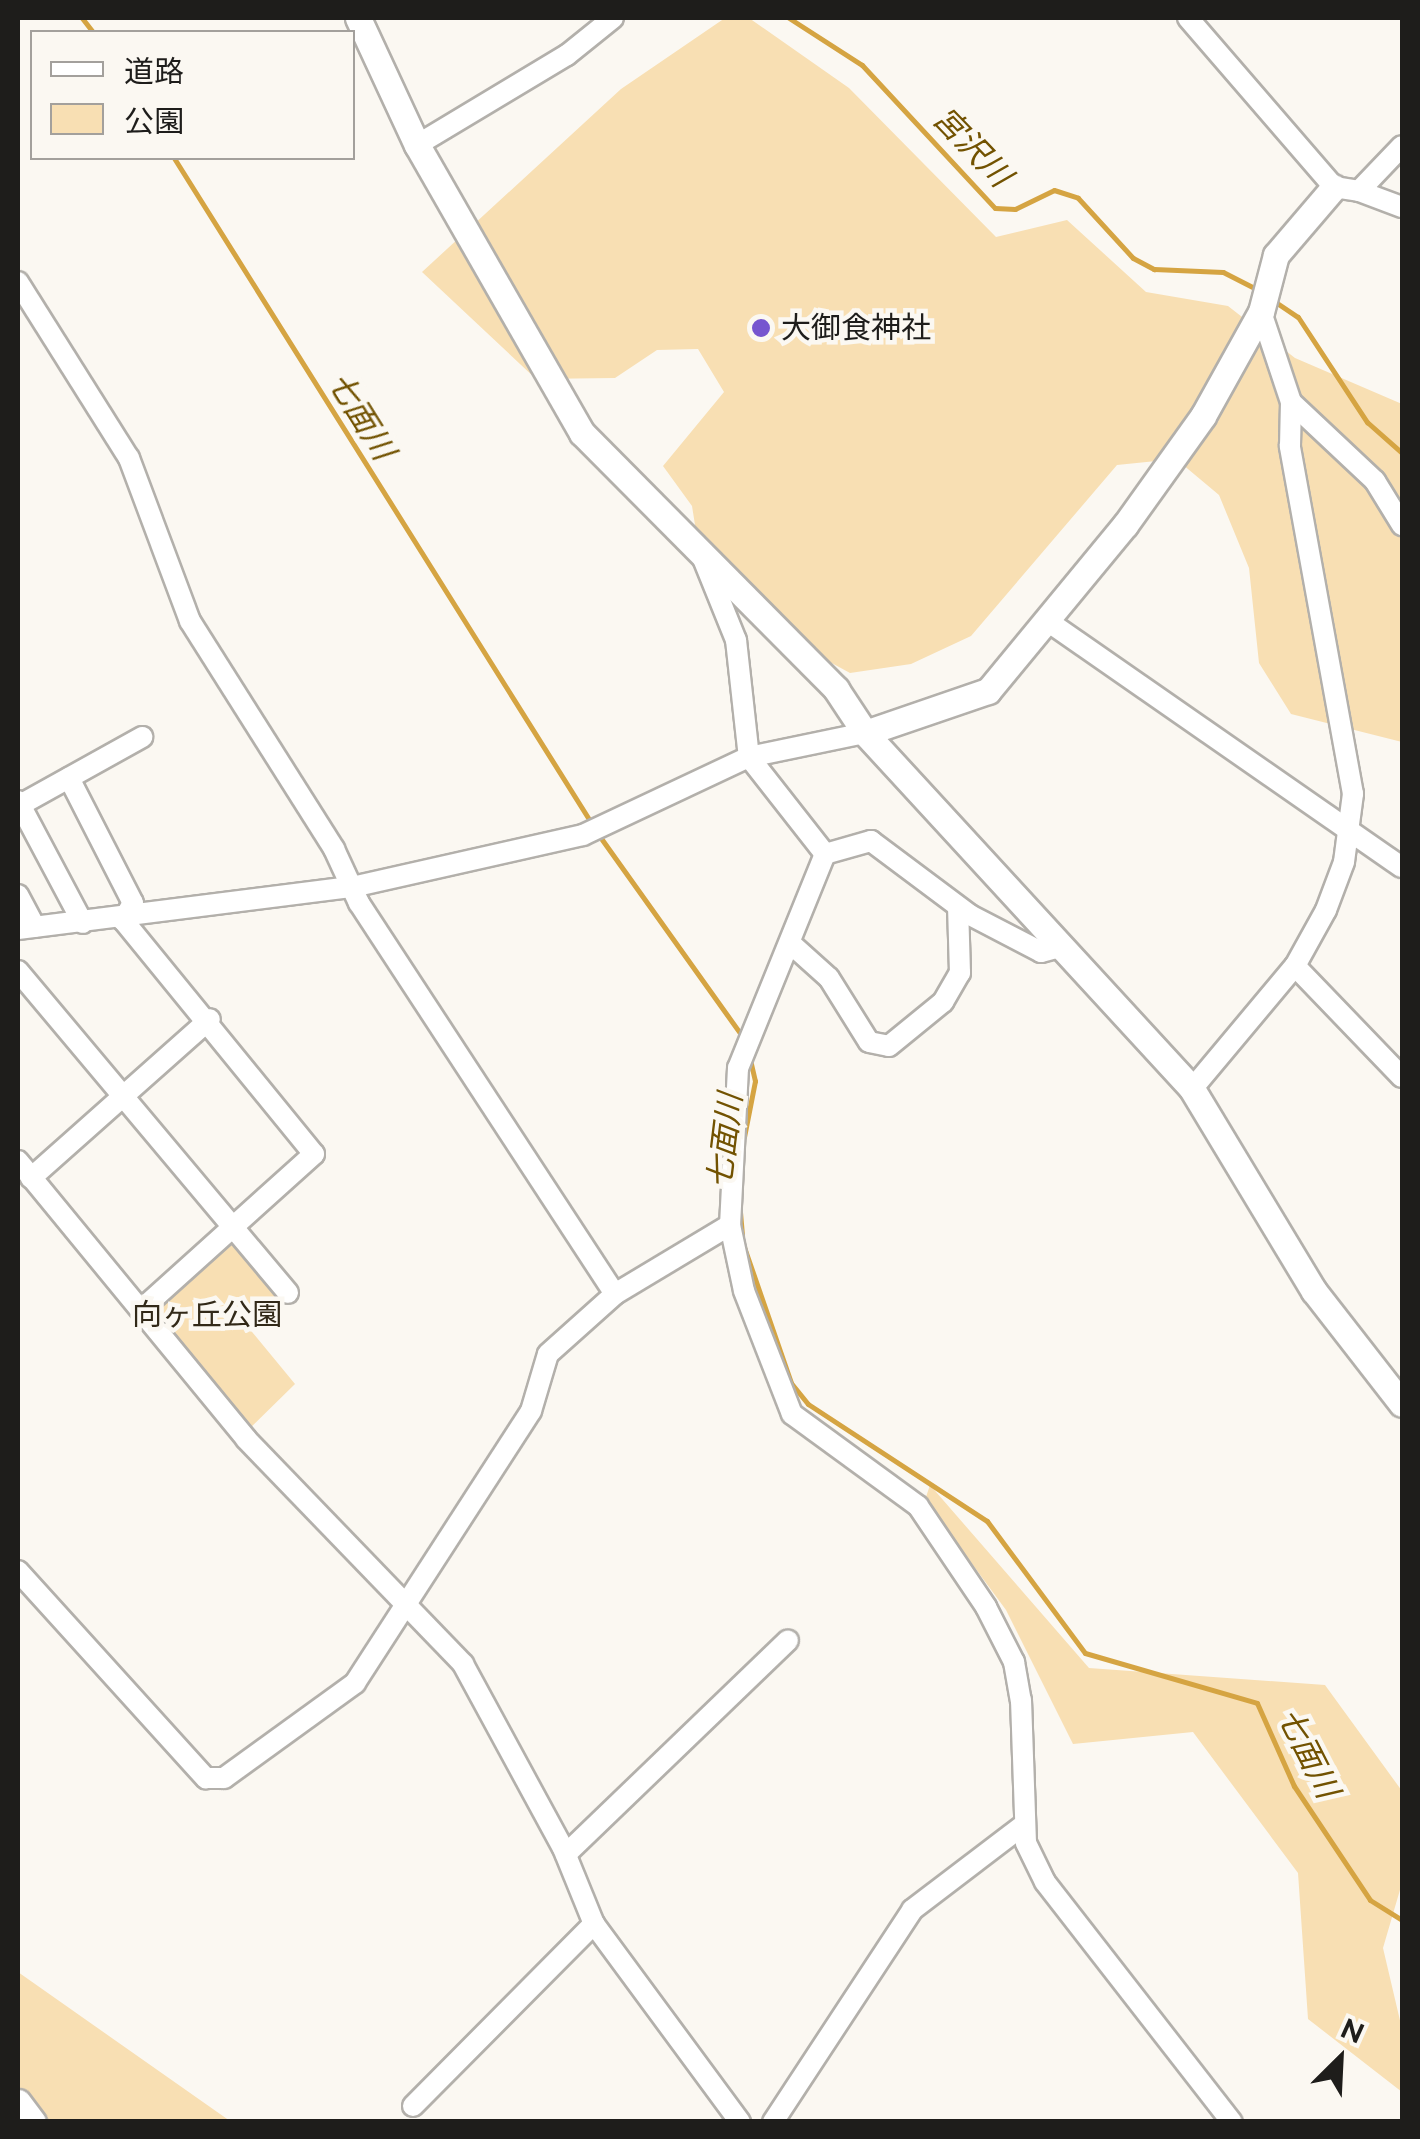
<!DOCTYPE html>
<meta charset="utf-8">
<style>
body{margin:0}
#map{position:relative;width:1420px;height:2139px;overflow:hidden;background:#fbf8f2;font-family:Raleway,"Noto Sans JP",sans-serif}
div>[style]{position:absolute}
[style*='--x']{left:calc(var(--x)*1px);top:calc(var(--y)*1px);width:calc(var(--w)*1px);rotate:calc(var(--a)*1deg)}
.green>*{inset:0;background:#f8dfb3}
.stream>*{height:5px;margin:-2.5px;padding:0 2.5px;transform-origin:2.5px;border-radius:2.5px;background:#d5a442}
.roads{filter:drop-shadow(2px 0 #b3b0ab) drop-shadow(-2px 0 #b3b0ab) drop-shadow(0 2px #b3b0ab) drop-shadow(0 -2px #b3b0ab)}
.minor>*{height:20px;margin:-10px;padding:0 10px;transform-origin:10px;border-radius:10px;background:#fff}
.tertiary>*{height:25px;margin:-12.5px;padding:0 12.5px;transform-origin:12.5px;border-radius:12.5px;background:#fff}
.dots>*{width:28px;height:28px;translate:-50% -50%;box-sizing:border-box;border:5px solid #fbf8f2;border-radius:50%}
span{translate:-50% -50%;white-space:nowrap;text-align:center;line-height:1.15;-webkit-text-stroke:9px #fbf8f2;paint-order:stroke}
.poi-label{font-size:30px;color:#1e1d1b}
.left{translate:0 -50%;text-align:left}
.park-label{font-size:30px;color:#322918}
.water-label{font-size:32px;color:#725201;font-style:italic}
.frame{position:absolute;inset:0;border:20px solid #1e1d1b;pointer-events:none}
.legend{position:absolute;left:30px;top:30px;width:325px;height:130px;box-sizing:border-box;background:#fbf8f2;border:2px solid #a3a09c;margin:0;padding:12px 18px;list-style:none;font-size:30px;color:#1e1d1b}
.legend li{display:flex;align-items:center;gap:20px;height:50px}
.legend b{width:50px;border:2px solid #a3a09c}
.north{position:absolute;left:1290px;top:2009px;width:100px;height:100px;-webkit-text-stroke:8px #fbf8f2;paint-order:stroke;rotate:24deg;font-size:28px;font-weight:700;line-height:40px;text-align:center;color:#1e1d1b}
.north::after{content:'';display:block;margin:auto;width:35px;height:45px;background:#1e1d1b;clip-path:polygon(50% 0,100% 100%,50% 72%,0 100%)}
</style>
<div id="map">
<div class="green">
<i style="clip-path:polygon(725px 18px,749px 18px,849px 88px,996px 237px,1067px 220px,1146px 292px,1228px 306px,1295px 358px,1402px 404px,1402px 742px,1291px 714px,1259px 663px,1249px 568px,1219px 495px,1176px 459px,1117px 465px,971px 636px,911px 664px,850px 673px,773px 631px,699px 550px,692px 506px,663px 466px,724px 392px,698px 349px,657px 350px,615px 378px,536px 379px,422px 272px,621px 89px)"></i>
<i style="clip-path:polygon(233px 1239px,283px 1296px,248px 1327px,295px 1384px,247px 1431px,151px 1311px)"></i>
<i style="clip-path:polygon(930px 1485px,1089px 1668px,1325px 1685px,1402px 1791px,1402px 1883px,1383px 1948px,1402px 2029px,1402px 2092px,1308px 2019px,1298px 1873px,1193px 1732px,1073px 1744px,1006px 1610px,925px 1500px)"></i>
<i style="clip-path:polygon(18px 1972px,109px 2036px,230px 2121px,18px 2121px)"></i>
</div>
<div class="stream">
<i style="--x:82;--y:18;--w:18;--a:52"></i>
<i style="--x:789;--y:18;--w:87;--a:32.8"></i>
<i style="--x:862;--y:65;--w:195;--a:47.1"></i>
<i style="--x:995;--y:208;--w:20;--a:3"></i>
<i style="--x:1015;--y:209;--w:43;--a:-26"></i>
<i style="--x:1054;--y:190;--w:25;--a:18"></i>
<i style="--x:1078;--y:198;--w:81;--a:47.5"></i>
<i style="--x:1133;--y:258;--w:24;--a:28"></i>
<i style="--x:1154;--y:269;--w:69;--a:2.5"></i>
<i style="--x:1223;--y:272;--w:39;--a:27"></i>
<i style="--x:174;--y:158;--w:786;--a:57.89"></i>
<i style="--x:1271;--y:299;--w:32;--a:34"></i>
<i style="--x:1298;--y:317;--w:126;--a:56.7"></i>
<i style="--x:1367;--y:422;--w:47;--a:41.5"></i>
<i style="--x:598;--y:834;--w:248;--a:54.5"></i>
<i style="--x:744;--y:1137;--w:57;--a:-78.9"></i>
<i style="--x:755;--y:1081;--w:27;--a:-103"></i>
<i style="--x:740;--y:1212;--w:24;--a:85"></i>
<i style="--x:744;--y:1247;--w:144;--a:70.9"></i>
<i style="--x:791;--y:1383;--w:27;--a:51"></i>
<i style="--x:808;--y:1404;--w:214;--a:33.2"></i>
<i style="--x:987;--y:1521;--w:164;--a:53.4"></i>
<i style="--x:1085;--y:1653;--w:179;--a:16.2"></i>
<i style="--x:1257;--y:1703;--w:91;--a:66"></i>
<i style="--x:1294;--y:1786;--w:137;--a:56.3"></i>
<i style="--x:1370;--y:1900;--w:38;--a:32"></i>
</div>
<div class="roads">
<div class="minor">
<i style="--x:1188;--y:18;--w:223;--a:49.2"></i>
<i style="--x:1334;--y:187;--w:25;--a:9"></i>
<i style="--x:1359;--y:191;--w:62;--a:-46.3"></i>
<i style="--x:417;--y:145;--w:175;--a:-31"></i>
<i style="--x:567;--y:55;--w:59;--a:-38.8"></i>
<i style="--x:1359;--y:191;--w:46;--a:20.4"></i>
<i style="--x:18;--y:282;--w:208;--a:57.8"></i>
<i style="--x:129;--y:458;--w:174;--a:69.5"></i>
<i style="--x:190;--y:621;--w:270;--a:57.7"></i>
<i style="--x:334;--y:849;--w:60;--a:65.2"></i>
<i style="--x:359;--y:903;--w:467;--a:56.8"></i>
<i style="--x:1291;--y:402;--w:115;--a:43.2"></i>
<i style="--x:1375;--y:481;--w:52;--a:58.5"></i>
<i style="--x:702;--y:556;--w:91;--a:68"></i>
<i style="--x:736;--y:640;--w:118;--a:83.7"></i>
<i style="--x:749;--y:757;--w:123;--a:51.9"></i>
<i style="--x:825;--y:854;--w:231;--a:112.1"></i>
<i style="--x:738;--y:1068;--w:157;--a:92.9"></i>
<i style="--x:730;--y:1225;--w:67;--a:78"></i>
<i style="--x:744;--y:1291;--w:132;--a:68.7"></i>
<i style="--x:792;--y:1414;--w:156;--a:36.1"></i>
<i style="--x:918;--y:1506;--w:122;--a:56"></i>
<i style="--x:986;--y:1607;--w:62;--a:63"></i>
<i style="--x:1014;--y:1662;--w:39;--a:80"></i>
<i style="--x:1021;--y:1700;--w:143;--a:88"></i>
<i style="--x:1026;--y:1843;--w:43;--a:64"></i>
<i style="--x:1045;--y:1882;--w:304;--a:52.1"></i>
<i style="--x:1046;--y:620;--w:433;--a:34.8"></i>
<i style="--x:69;--y:778;--w:140;--a:62.9"></i>
<i style="--x:133;--y:903;--w:20;--a:120"></i>
<i style="--x:123;--y:920;--w:302;--a:50.8"></i>
<i style="--x:314;--y:1154;--w:233;--a:138"></i>
<i style="--x:18;--y:801;--w:138;--a:62"></i>
<i style="--x:20;--y:805;--w:140;--a:-29.1"></i>
<i style="--x:825;--y:854;--w:48;--a:-15.8"></i>
<i style="--x:871;--y:841;--w:124;--a:36.8"></i>
<i style="--x:970;--y:915;--w:80;--a:27.5"></i>
<i style="--x:1041;--y:952;--w:20;--a:-15"></i>
<i style="--x:18;--y:895;--w:36;--a:62"></i>
<i style="--x:18;--y:929;--w:337;--a:-7.2"></i>
<i style="--x:352;--y:887;--w:237;--a:-12.7"></i>
<i style="--x:583;--y:835;--w:183;--a:-25.2"></i>
<i style="--x:749;--y:757;--w:118;--a:-11.7"></i>
<i style="--x:790;--y:943;--w:52;--a:41.9"></i>
<i style="--x:829;--y:978;--w:75;--a:58"></i>
<i style="--x:869;--y:1042;--w:20;--a:11"></i>
<i style="--x:889;--y:1046;--w:70;--a:-39.2"></i>
<i style="--x:943;--y:1002;--w:34;--a:-60"></i>
<i style="--x:960;--y:973;--w:66;--a:-91.7"></i>
<i style="--x:1295;--y:966;--w:154;--a:46.1"></i>
<i style="--x:18;--y:971;--w:420;--a:50"></i>
<i style="--x:1192;--y:1089;--w:160;--a:-50.1"></i>
<i style="--x:1295;--y:966;--w:64;--a:-61"></i>
<i style="--x:1326;--y:910;--w:51;--a:-69.4"></i>
<i style="--x:1344;--y:862;--w:69;--a:-82.5"></i>
<i style="--x:1353;--y:794;--w:354;--a:-100.3"></i>
<i style="--x:1290;--y:446;--w:44;--a:-88.7"></i>
<i style="--x:1291;--y:402;--w:95;--a:-108.4"></i>
<i style="--x:18;--y:1161;--w:360;--a:50.6"></i>
<i style="--x:246;--y:1439;--w:313;--a:46"></i>
<i style="--x:463;--y:1664;--w:209;--a:61.5"></i>
<i style="--x:563;--y:1848;--w:82;--a:67.8"></i>
<i style="--x:594;--y:1924;--w:246;--a:53.6"></i>
<i style="--x:31;--y:1178;--w:239;--a:-41.6"></i>
<i style="--x:18;--y:1571;--w:280;--a:47.8"></i>
<i style="--x:206;--y:1778;--w:18;--a:0"></i>
<i style="--x:224;--y:1778;--w:162;--a:-35.9"></i>
<i style="--x:355;--y:1683;--w:324;--a:-57.1"></i>
<i style="--x:531;--y:1411;--w:59;--a:-73.4"></i>
<i style="--x:548;--y:1354;--w:90;--a:-41.8"></i>
<i style="--x:615;--y:1294;--w:134;--a:-31"></i>
<i style="--x:566;--y:1854;--w:308;--a:-43.9"></i>
<i style="--x:413;--y:2106;--w:257;--a:-45.2"></i>
<i style="--x:773;--y:2122;--w:254;--a:-56.7"></i>
<i style="--x:912;--y:1910;--w:137;--a:-37.3"></i>
</div>
<div class="tertiary">
<i style="--x:358;--y:18;--w:140;--a:65.1"></i>
<i style="--x:417;--y:145;--w:332;--a:60.2"></i>
<i style="--x:582;--y:433;--w:361;--a:45.2"></i>
<i style="--x:836;--y:689;--w:53;--a:56.6"></i>
<i style="--x:865;--y:733;--w:483;--a:47.4"></i>
<i style="--x:1192;--y:1089;--w:236;--a:58.9"></i>
<i style="--x:1314;--y:1291;--w:143;--a:52.1"></i>
<i style="--x:865;--y:733;--w:130;--a:-18.9"></i>
<i style="--x:988;--y:691;--w:215;--a:-50.5"></i>
<i style="--x:1125;--y:525;--w:134;--a:-54.4"></i>
<i style="--x:1203;--y:416;--w:119;--a:-60.9"></i>
<i style="--x:1261;--y:312;--w:59;--a:-75.3"></i>
<i style="--x:1276;--y:255;--w:89;--a:-49.5"></i>
<i style="--x:18;--y:2102;--w:25;--a:53"></i>
</div>
</div>
<div class="dots">
<i style="left:761px;top:328px;background:#7655cf"></i>
</div>
<div class="poi-label">
<span class="left" style="left:781px;top:328px">大御食神社</span>
</div>
<div class="park-label">
<span style="left:207px;top:1315px">向ヶ丘公園</span>
</div>
<div class="water-label">
<span style="left:972px;top:147px;rotate:46deg">宮沢川</span>
<span style="left:361px;top:416px;rotate:58deg">七面川</span>
<span style="left:725px;top:1141px;rotate:-83deg">七面川</span>
<span style="left:1308px;top:1753px;rotate:63deg">七面川</span>
</div>
<div class="frame"></div>
<ul class="legend">
<li><b style="height:12px;background:#fff"></b>道路</li>
<li><b style="height:28px;background:#f8dfb3"></b>公園</li>
</ul>
<div class="north">N</div>
</div>
